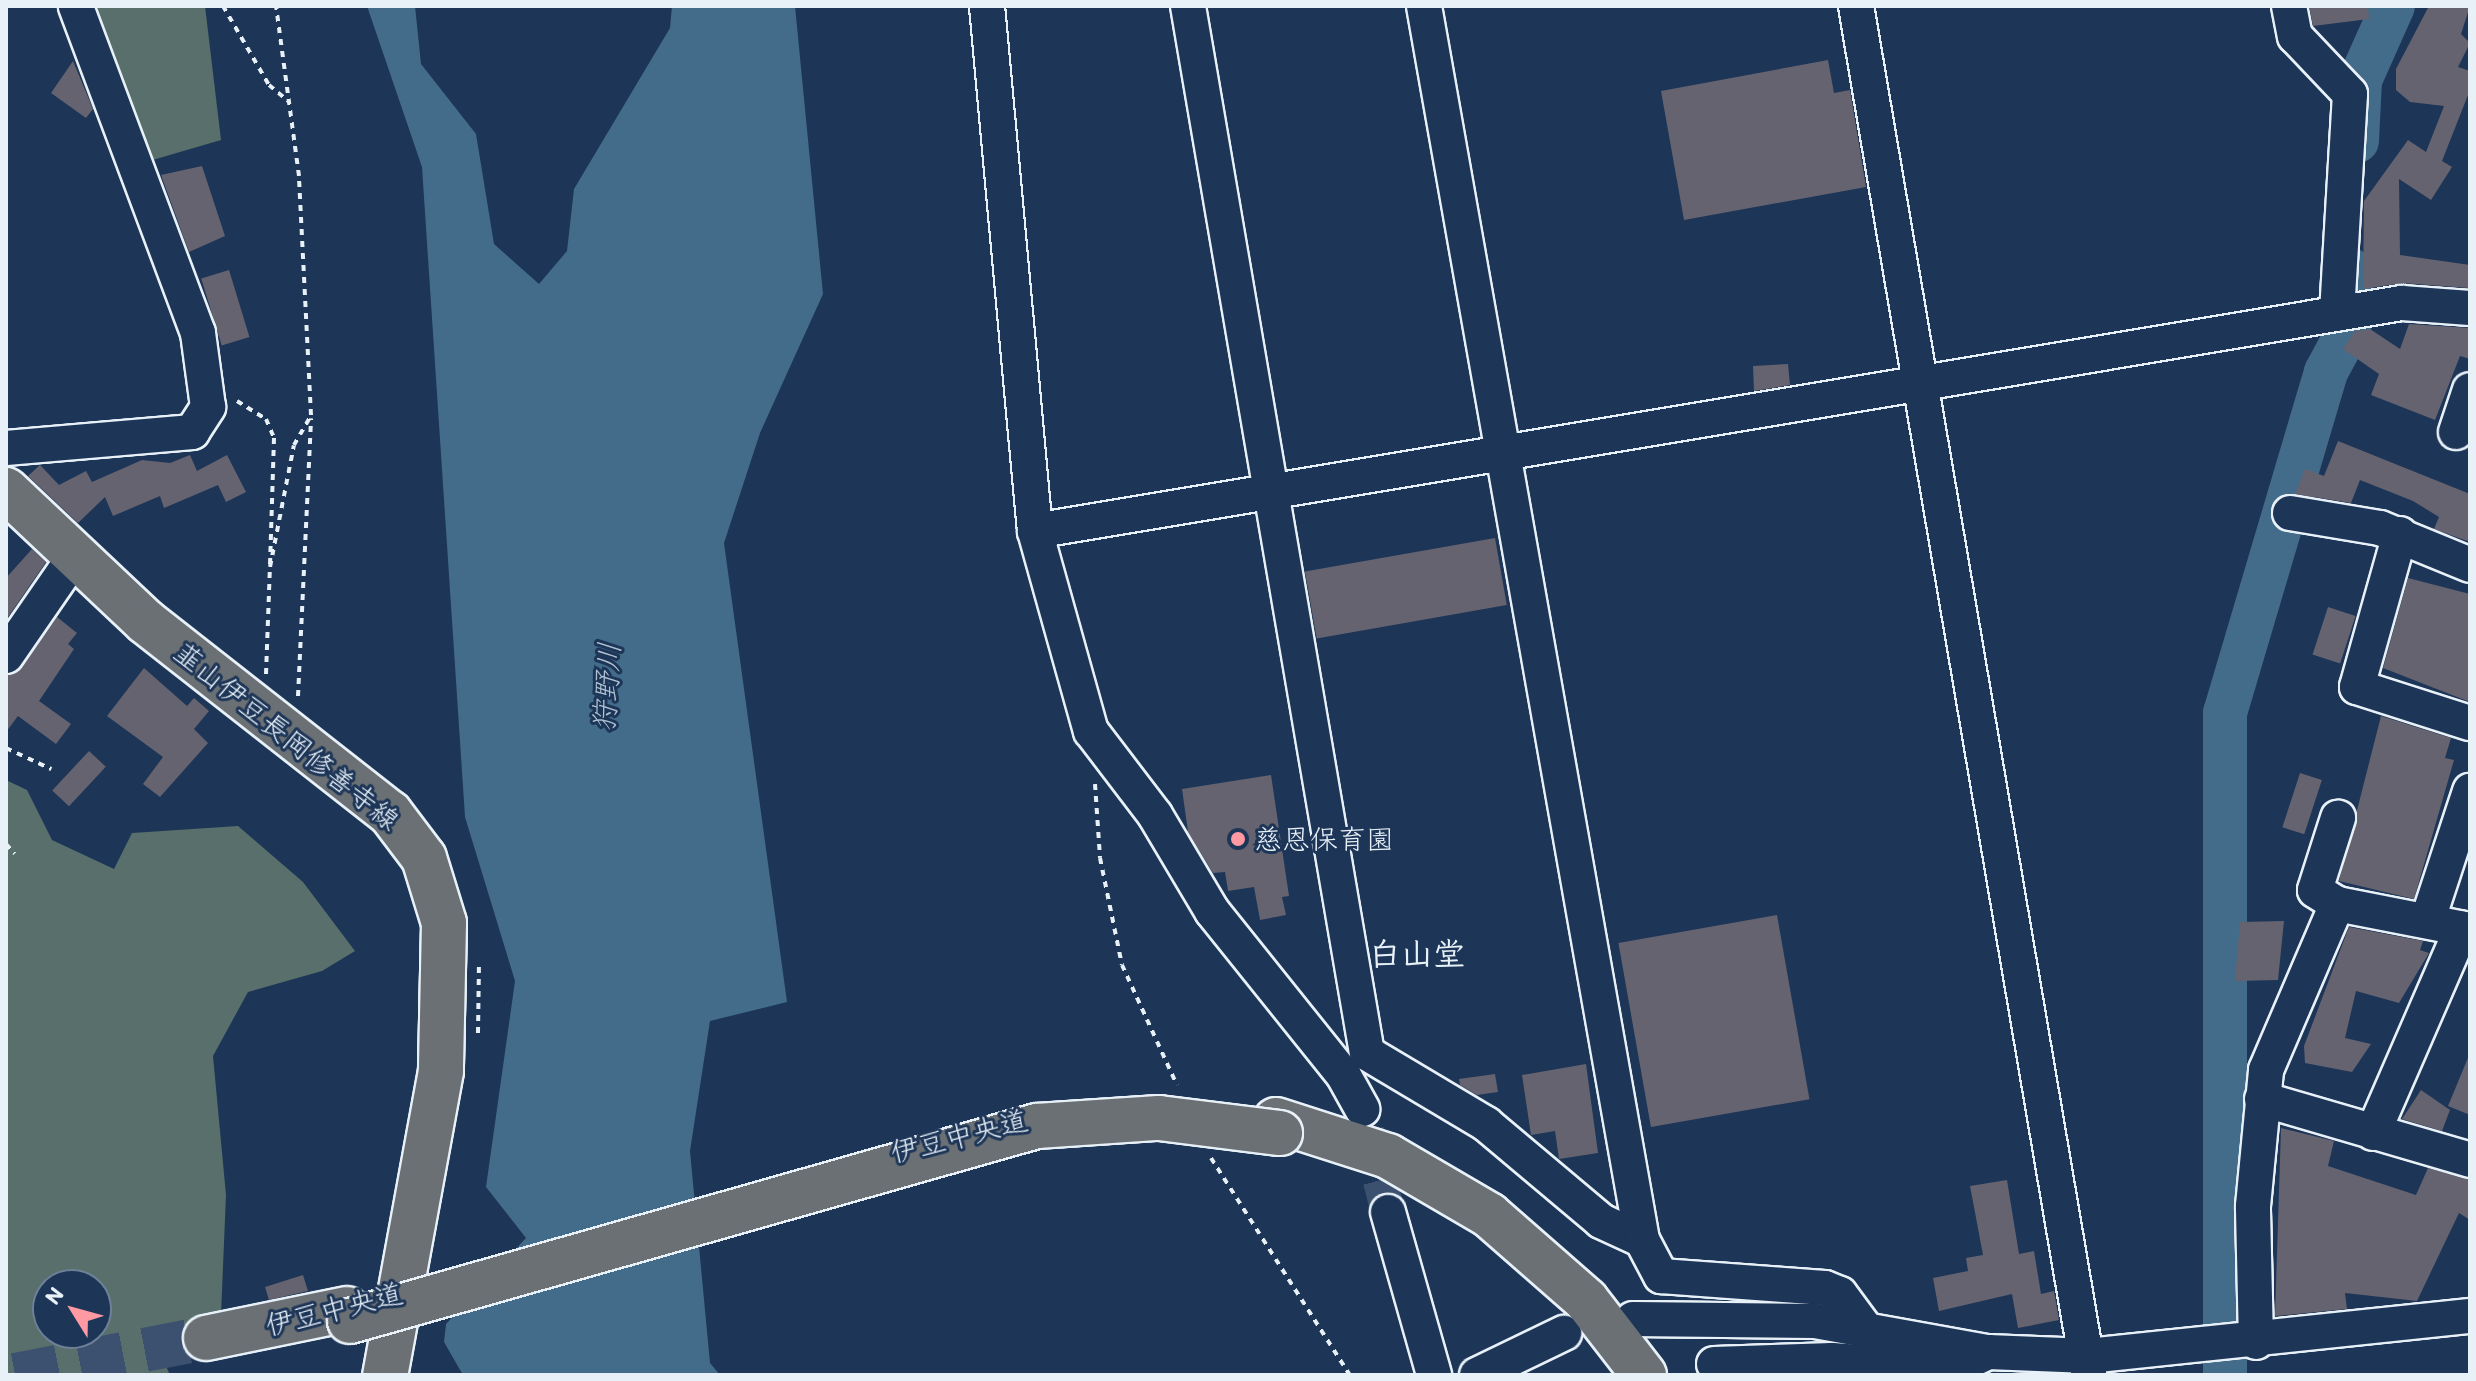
<!DOCTYPE html>
<meta charset="utf-8">
<style>
body{margin:0}
#map{position:relative;width:2476px;height:1381px;overflow:hidden;background:#1d3557;font-family:Itim,"Klee One",sans-serif}
div>[style]{position:absolute}
[style*='--x']{left:calc(var(--x)*1px);top:calc(var(--y)*1px);width:calc(var(--w)*1px);rotate:calc(var(--a)*1deg)}
.green>*{inset:0;background:#586f6b}
.water>*{inset:0;background:#436c8a}
.river>*{height:44px;margin:-22px;padding:0 22px;transform-origin:22px;border-radius:22px;background:#436c8a}
.building>*{inset:0;background:#656370;transform-origin:0 0}
.minor-tunnel>*{height:34px;margin-top:-17px;transform-origin:0;background:repeating-linear-gradient(90deg,#3b516f 0 34px,transparent 0 51px)}
.highway-tunnel>*{height:44px;margin-top:-22px;transform-origin:0;background:repeating-linear-gradient(90deg,#3b516f 0 44px,transparent 0 66px)}
.path>*{height:4px;margin-top:-2px;transform-origin:0;background:repeating-linear-gradient(90deg,#e8f1f8 0 6px,transparent 0 12px)}
.roads{filter:drop-shadow(2px 0 #e8f1f8) drop-shadow(-2px 0 #e8f1f8) drop-shadow(0 2px #e8f1f8) drop-shadow(0 -2px #e8f1f8)}
.minor>*{height:34px;margin:-17px;padding:0 17px;transform-origin:17px;border-radius:17px;background:#1d3557}
.major>*{height:44px;margin:-22px;padding:0 22px;transform-origin:22px;border-radius:22px;background:#6a7074}
.highway>*{height:44px;margin:-22px;padding:0 22px;transform-origin:22px;border-radius:22px;background:#6a7074}
.bridges{filter:drop-shadow(2px 0 #e8f1f8) drop-shadow(-2px 0 #e8f1f8) drop-shadow(0 2px #e8f1f8) drop-shadow(0 -2px #e8f1f8)}
.highway-bridge>*{height:44px;margin:-22px;padding:0 22px;transform-origin:22px;border-radius:22px;background:#6a7074}
.dots>*{width:22px;height:22px;translate:-50% -50%;box-sizing:border-box;border:4px solid #1d3557;border-radius:50%}
span{translate:-50% -50%;white-space:nowrap;text-align:center;line-height:1.15;-webkit-text-stroke:6px #1d3557;paint-order:stroke}
.street-label{font-size:28px;color:#e8f1f8}
.poi-label{font-size:28px;color:#e8f1f8}
.left{translate:0 -50%;text-align:left}
.water-label{font-size:30px;color:#aec2d2;font-style:italic}
.quarter-label{font-size:32px;color:#e8f1f8;font-weight:700}
.frame{position:absolute;inset:0;border:8px solid #e8f1f8;pointer-events:none}
.north{position:absolute;left:32px;top:1269px;width:80px;height:80px;box-sizing:border-box;background:#1d3557;border:2px solid #6e8097;border-radius:50%;rotate:307deg;font-size:22px;font-weight:700;line-height:32px;text-align:center;color:#e8f1f8}
.north::after{content:'';display:block;margin:auto;width:28px;height:36px;background:#ff9aa2;clip-path:polygon(50% 0,100% 100%,50% 72%,0 100%)}
</style>
<div id="map">
<div class="green">
<i style="clip-path:polygon(92px 6px,205px 6px,221px 140px,139px 164px)"></i>
<i style="clip-path:polygon(evenodd,6px 780px,27px 790px,52px 840px,114px 869px,132px 833px,238px 826px,303px 882px,355px 951px,322px 971px,248px 992px,213px 1056px,226px 1195px,221px 1315px,161px 1355px,170px 1375px,6px 1375px,6px 780px,48px 1285px,96px 1285px,96px 1333px,48px 1333px,48px 1285px)"></i>
</div>
<div class="water">
<i style="clip-path:polygon(367px 6px,415px 6px,421px 64px,476px 134px,494px 244px,539px 284px,567px 251px,574px 189px,670px 28px,672px 6px,795px 6px,823px 294px,760px 433px,724px 543px,787px 1002px,710px 1021px,690px 1151px,710px 1363px,720px 1375px,463px 1375px,444px 1342px,446px 1324px,526px 1238px,486px 1187px,515px 981px,465px 817px,422px 167px)"></i>
</div>
<div class="river">
<i style="--x:2357;--y:141;--w:61;--a:-87.2"></i>
<i style="--x:2360;--y:80;--w:81;--a:-66"></i>
<i style="--x:2225;--y:1375;--w:662;--a:-90"></i>
<i style="--x:2225;--y:713;--w:356;--a:-73.5"></i>
<i style="--x:2326;--y:372;--w:49;--a:-61.9"></i>
<i style="--x:2349;--y:329;--w:59;--a:-88.1"></i>
</div>
<div class="building">
<i style="clip-path:polygon(2309px 6px,2368px 6px,2369px 19px,2313px 26px)"></i>
<i style="clip-path:polygon(2429px 6px,2470px 6px,2461px 34px,2470px 43px,2458px 67px,2470px 71px,2470px 90px,2442px 161px,2452px 167px,2431px 200px,2399px 179px,2400px 255px,2470px 265px,2469px 288px,2403px 283px,2363px 289px,2364px 201px,2408px 140px,2426px 152px,2444px 106px,2410px 102px,2396px 90px,2396px 69px)"></i>
<i style="clip-path:polygon(1828px 60px,1834px 93px,1850px 90px,1866px 187px,1684px 220px,1661px 91px)"></i>
<i style="clip-path:polygon(73px 61px,93px 109px,86px 118px,51px 93px)"></i>
<i style="clip-path:polygon(202px 166px,225px 236px,189px 252px,161px 175px)"></i>
<i style="left:229px;top:270px;width:70px;height:29px;rotate:73deg"></i>
<i style="clip-path:polygon(2409px 324px,2470px 328px,2470px 359px,2460px 356px,2435px 420px,2371px 395px,2379px 374px,2343px 349px,2355px 331px,2370px 329px,2400px 349px)"></i>
<i style="clip-path:polygon(1788px 364px,1790px 385px,1754px 391px,1753px 366px)"></i>
<i style="clip-path:polygon(2338px 441px,2470px 494px,2470px 542px,2434px 529px,2439px 517px,2413px 501px,2360px 480px,2351px 503px,2295px 494px,2305px 469px,2324px 476px)"></i>
<i style="clip-path:polygon(190px 455px,197px 471px,227px 455px,246px 492px,226px 502px,218px 485px,164px 508px,160px 496px,113px 516px,105px 497px,78px 523px,28px 476px,40px 465px,59px 485px,86px 471px,92px 482px,142px 460px,170px 463px)"></i>
<i style="left:1495px;top:538px;width:68px;height:193px;rotate:80deg"></i>
<i style="clip-path:polygon(32px 549px,46px 562px,6px 620px,6px 578px)"></i>
<i style="clip-path:polygon(2408px 578px,2470px 594px,2470px 702px,2383px 668px)"></i>
<i style="left:2328px;top:607px;width:29px;height:50px;rotate:18deg"></i>
<i style="clip-path:polygon(57px 617px,77px 633px,68px 644px,74px 649px,39px 701px,71px 724px,56px 744px,18px 716px,6px 732px,6px 676px,22px 667px)"></i>
<i style="clip-path:polygon(144px 668px,187px 706px,194px 698px,209px 711px,194px 729px,208px 743px,160px 797px,143px 784px,163px 757px,107px 716px)"></i>
<i style="clip-path:polygon(2381px 716px,2451px 738px,2445px 758px,2454px 760px,2414px 899px,2339px 881px)"></i>
<i style="left:89px;top:751px;width:23px;height:54px;rotate:43deg"></i>
<i style="left:2300px;top:773px;width:23px;height:57px;rotate:18deg"></i>
<i style="clip-path:polygon(1271px 775px,1289px 896px,1282px 897px,1286px 915px,1260px 920px,1254px 887px,1228px 891px,1225px 872px,1213px 873px,1188px 832px,1182px 789px)"></i>
<i style="left:1777px;top:915px;width:187px;height:161px;rotate:80deg"></i>
<i style="clip-path:polygon(2284px 921px,2278px 980px,2235px 981px,2240px 922px)"></i>
<i style="clip-path:polygon(2349px 927px,2423px 941px,2420px 950px,2429px 953px,2399px 1003px,2356px 991px,2345px 1038px,2371px 1044px,2352px 1072px,2305px 1063px,2304px 1046px)"></i>
<i style="clip-path:polygon(2470px 1053px,2470px 1115px,2448px 1106px)"></i>
<i style="clip-path:polygon(1586px 1064px,1598px 1153px,1559px 1159px,1555px 1131px,1531px 1135px,1522px 1075px)"></i>
<i style="clip-path:polygon(1495px 1074px,1498px 1092px,1477px 1095px,1460px 1085px,1459px 1079px)"></i>
<i style="clip-path:polygon(2421px 1090px,2450px 1110px,2442px 1131px,2402px 1119px)"></i>
<i style="clip-path:polygon(2281px 1128px,2334px 1141px,2328px 1166px,2416px 1195px,2428px 1168px,2470px 1179px,2470px 1220px,2459px 1213px,2417px 1301px,2345px 1293px,2347px 1309px,2275px 1316px)"></i>
<i style="clip-path:polygon(2007px 1180px,2019px 1254px,2034px 1251px,2041px 1294px,2054px 1291px,2059px 1320px,2018px 1328px,2012px 1294px,1939px 1311px,1933px 1278px,1968px 1271px,1966px 1258px,1983px 1255px,1970px 1186px)"></i>
<i style="clip-path:polygon(303px 1275px,308px 1291px,269px 1300px,265px 1287px)"></i>
</div>
<div class="minor-tunnel">
<i style="--x:1367;--y:1131;--w:84;--a:75.5"></i>
</div>
<div class="highway-tunnel">
<i style="--x:15;--y:1375;--w:195;--a:-11"></i>
</div>
<div class="path">
<i style="--x:223;--y:6;--w:91;--a:59.8"></i>
<i style="--x:269;--y:85;--w:25;--a:40"></i>
<i style="--x:237;--y:401;--w:34;--a:32"></i>
<i style="--x:266;--y:419;--w:21;--a:67"></i>
<i style="--x:274;--y:438;--w:128;--a:91.8"></i>
<i style="--x:266;--y:674;--w:107;--a:-87.9"></i>
<i style="--x:270;--y:567;--w:124;--a:-78.9"></i>
<i style="--x:294;--y:445;--w:34;--a:-60"></i>
<i style="--x:311;--y:415;--w:239;--a:-92.9"></i>
<i style="--x:299;--y:176;--w:172;--a:-97.7"></i>
<i style="--x:298;--y:696;--w:278;--a:-87.3"></i>
<i style="--x:6;--y:748;--w:50;--a:25"></i>
<i style="--x:1095;--y:784;--w:74;--a:86.1"></i>
<i style="--x:1100;--y:858;--w:109;--a:78.4"></i>
<i style="--x:1122;--y:965;--w:132;--a:65.4"></i>
<i style="--x:6;--y:844;--w:13;--a:48"></i>
<i style="--x:478;--y:1033;--w:71;--a:-89.2"></i>
<i style="--x:1211;--y:1158;--w:258;--a:57.4"></i>
</div>
<div class="roads">
<div class="minor">
<i style="--x:987;--y:6;--w:527;--a:84.78"></i>
<i style="--x:1035;--y:531;--w:208;--a:74.4"></i>
<i style="--x:1091;--y:731;--w:106;--a:52.7"></i>
<i style="--x:1155;--y:815;--w:112;--a:59.3"></i>
<i style="--x:1212;--y:911;--w:211;--a:51.3"></i>
<i style="--x:1344;--y:1076;--w:38;--a:61"></i>
<i style="--x:1188;--y:6;--w:1062;--a:80.3"></i>
<i style="--x:1367;--y:1053;--w:139;--a:30.8"></i>
<i style="--x:1486;--y:1124;--w:150;--a:40.1"></i>
<i style="--x:1601;--y:1221;--w:45;--a:24.9"></i>
<i style="--x:1424;--y:6;--w:1253;--a:79.98"></i>
<i style="--x:1642;--y:1240;--w:41;--a:62.2"></i>
<i style="--x:1661;--y:1276;--w:164;--a:4.2"></i>
<i style="--x:1825;--y:1288;--w:16;--a:22"></i>
<i style="--x:1840;--y:1294;--w:42;--a:53.7"></i>
<i style="--x:1856;--y:6;--w:1389;--a:80.34"></i>
<i style="--x:2289;--y:6;--w:31;--a:79"></i>
<i style="--x:2295;--y:36;--w:80;--a:46.5"></i>
<i style="--x:2350;--y:94;--w:220;--a:93.4"></i>
<i style="--x:2456;--y:432;--w:44;--a:-71.6"></i>
<i style="--x:6;--y:448;--w:187;--a:-4.9"></i>
<i style="--x:192;--y:432;--w:30;--a:-57"></i>
<i style="--x:208;--y:407;--w:75;--a:-97.7"></i>
<i style="--x:198;--y:333;--w:349;--a:-110.5"></i>
<i style="--x:2290;--y:513;--w:91;--a:9.5"></i>
<i style="--x:2380;--y:528;--w:97;--a:22.3"></i>
<i style="--x:1035;--y:531;--w:1386;--a:-9.47"></i>
<i style="--x:2402;--y:303;--w:68;--a:4.2"></i>
<i style="--x:2400;--y:534;--w:159;--a:105.7"></i>
<i style="--x:2357;--y:687;--w:119;--a:17.7"></i>
<i style="--x:6;--y:656;--w:121;--a:-55.4"></i>
<i style="--x:2337;--y:904;--w:136;--a:11.1"></i>
<i style="--x:2428;--y:919;--w:135;--a:-71.8"></i>
<i style="--x:2262;--y:1099;--w:217;--a:16.3"></i>
<i style="--x:2373;--y:1133;--w:223;--a:-66.5"></i>
<i style="--x:1388;--y:1212;--w:169;--a:74.2"></i>
<i style="--x:1633;--y:1319;--w:182;--a:0.6"></i>
<i style="--x:1815;--y:1321;--w:176;--a:10.2"></i>
<i style="--x:1988;--y:1352;--w:100;--a:2.3"></i>
<i style="--x:2088;--y:1356;--w:384;--a:-6"></i>
<i style="--x:2256;--y:1342;--w:136;--a:-91.3"></i>
<i style="--x:2253;--y:1206;--w:137;--a:-84.5"></i>
<i style="--x:2266;--y:1070;--w:181;--a:-66.8"></i>
<i style="--x:2337;--y:904;--w:26;--a:-148"></i>
<i style="--x:2315;--y:890;--w:76;--a:-72.3"></i>
<i style="--x:1714;--y:1364;--w:118;--a:-1.9"></i>
<i style="--x:1832;--y:1360;--w:121;--a:4.3"></i>
<i style="--x:1953;--y:1369;--w:39;--a:-26"></i>
<i style="--x:1477;--y:1375;--w:97;--a:-25.8"></i>
</div>
<div class="major">
<i style="--x:6;--y:490;--w:192;--a:43.3"></i>
<i style="--x:146;--y:622;--w:310;--a:38.1"></i>
<i style="--x:390;--y:813;--w:56;--a:52.9"></i>
<i style="--x:424;--y:858;--w:68;--a:72.9"></i>
<i style="--x:444;--y:923;--w:148;--a:91.2"></i>
<i style="--x:441;--y:1071;--w:309;--a:100.4"></i>
</div>
<div class="highway">
<i style="--x:1276;--y:1120;--w:118;--a:17.8"></i>
<i style="--x:1388;--y:1156;--w:117;--a:30.3"></i>
<i style="--x:1489;--y:1215;--w:129;--a:41.2"></i>
<i style="--x:1586;--y:1300;--w:95;--a:52.3"></i>
<i style="--x:206;--y:1338;--w:144;--a:-11.6"></i>
</div>
</div>
<div class="bridges">
<div class="highway-bridge">
<i style="--x:350;--y:1321;--w:714;--a:-15.85"></i>
<i style="--x:1037;--y:1126;--w:122;--a:-3.8"></i>
<i style="--x:1159;--y:1118;--w:122;--a:7.1"></i>
</div>
</div>
<div class="dots">
<i style="left:1238px;top:839px;background:#ff9aa2"></i>
</div>
<div class="street-label">
<span style="left:287px;top:736px;rotate:39deg">韮山伊豆長岡修善寺線</span>
<span style="left:959px;top:1136px;rotate:-14deg">伊豆中央道</span>
<span style="left:334px;top:1309px;rotate:-14deg">伊豆中央道</span>
</div>
<div class="poi-label">
<span class="left" style="left:1254px;top:839px">慈恩保育園</span>
</div>
<div class="water-label">
<span style="left:607px;top:687px;rotate:-86deg">狩野川</span>
</div>
<div class="quarter-label">
<span style="left:1417px;top:954px">白山堂</span>
</div>
<div class="frame"></div>
<div class="north">N</div>
</div>
